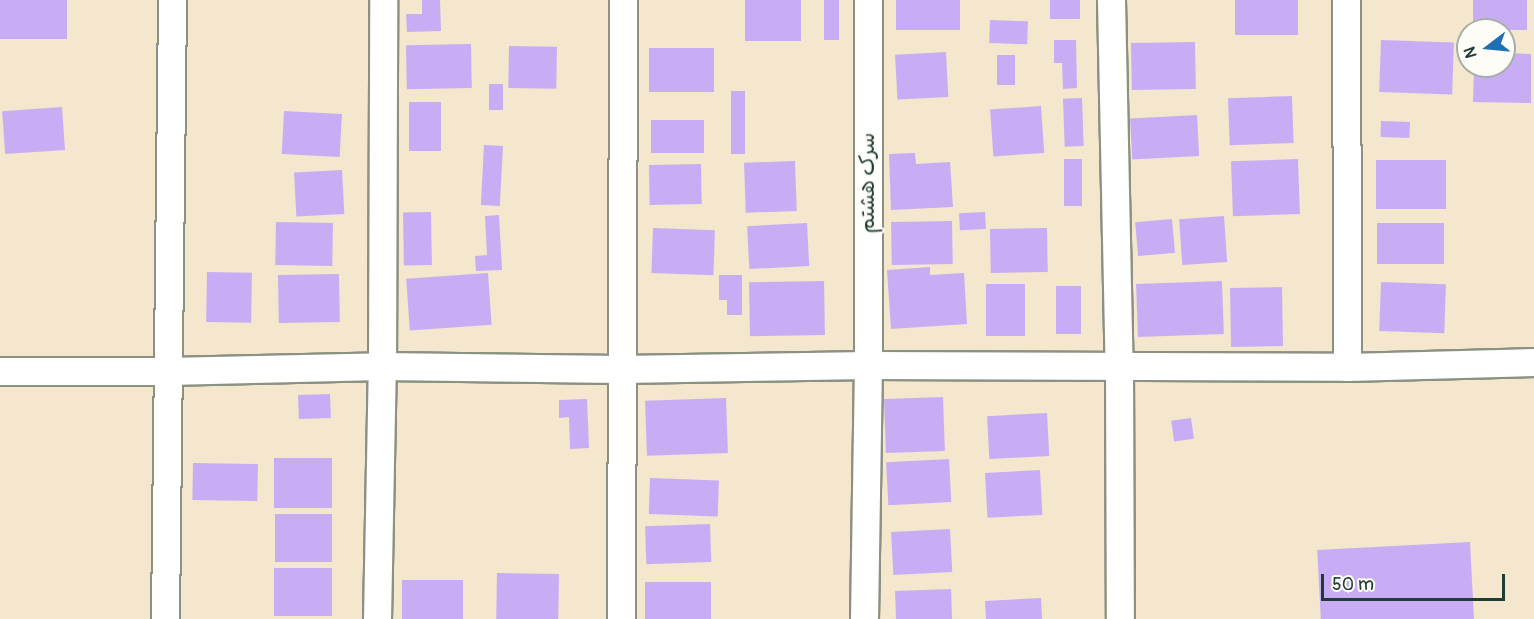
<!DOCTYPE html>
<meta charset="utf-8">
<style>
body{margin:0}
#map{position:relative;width:1534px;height:619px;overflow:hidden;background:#f5e6ce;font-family:Pangolin,"Playpen Sans Arabic",sans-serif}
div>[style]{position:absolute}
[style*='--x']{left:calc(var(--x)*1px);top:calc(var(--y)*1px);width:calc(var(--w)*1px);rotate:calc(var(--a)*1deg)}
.building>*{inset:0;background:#c9adf4;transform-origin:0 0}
.roads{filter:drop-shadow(2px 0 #8a9281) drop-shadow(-2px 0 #8a9281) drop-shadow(0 2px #8a9281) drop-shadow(0 -2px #8a9281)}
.street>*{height:27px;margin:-13.5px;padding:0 13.5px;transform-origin:13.5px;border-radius:13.5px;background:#fff}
span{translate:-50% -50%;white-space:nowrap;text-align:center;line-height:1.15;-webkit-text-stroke:4.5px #fdfcf7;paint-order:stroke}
.street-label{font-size:21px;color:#1f3d34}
.north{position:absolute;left:1456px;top:18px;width:60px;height:60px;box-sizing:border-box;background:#fdfcf7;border:2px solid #a4b0a9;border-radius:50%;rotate:254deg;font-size:16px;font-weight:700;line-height:24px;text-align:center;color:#1f3d34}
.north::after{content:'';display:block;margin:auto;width:21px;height:27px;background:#1f6fb2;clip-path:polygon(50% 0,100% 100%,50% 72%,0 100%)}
.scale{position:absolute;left:1321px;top:574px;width:184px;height:27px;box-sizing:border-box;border:3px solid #1f3d34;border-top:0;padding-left:8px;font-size:18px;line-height:21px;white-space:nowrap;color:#1f3d34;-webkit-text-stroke:4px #fdfcf7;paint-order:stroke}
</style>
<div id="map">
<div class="building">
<i style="left:0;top:0;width:67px;height:39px"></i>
<i style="clip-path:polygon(422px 0,440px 0,441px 31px,407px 32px,406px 14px,422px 14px)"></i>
<i style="left:745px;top:0;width:56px;height:41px"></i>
<i style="left:824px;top:0;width:15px;height:40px"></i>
<i style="left:896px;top:0;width:64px;height:30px"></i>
<i style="left:1050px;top:0;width:30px;height:19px"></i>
<i style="left:1235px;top:0;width:63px;height:35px"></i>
<i style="left:1473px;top:0;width:54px;height:30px"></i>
<i style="left:990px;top:20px;width:38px;height:23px;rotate:2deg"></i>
<i style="clip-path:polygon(1054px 40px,1076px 40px,1077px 88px,1063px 89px,1062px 63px,1054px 63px)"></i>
<i style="left:1381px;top:40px;width:73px;height:52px;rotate:2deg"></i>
<i style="left:1195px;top:42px;width:47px;height:64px;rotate:89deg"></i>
<i style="left:471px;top:44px;width:44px;height:65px;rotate:89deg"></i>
<i style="left:509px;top:46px;width:48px;height:42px;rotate:1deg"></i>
<i style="left:649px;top:48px;width:65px;height:44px"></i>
<i style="left:946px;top:52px;width:45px;height:51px;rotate:87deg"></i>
<i style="clip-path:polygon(1504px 53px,1531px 54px,1531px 103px,1473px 102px,1474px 66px,1504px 66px)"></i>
<i style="left:997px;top:55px;width:18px;height:30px"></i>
<i style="left:489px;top:84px;width:14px;height:26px"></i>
<i style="left:731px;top:91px;width:14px;height:63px"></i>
<i style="left:1292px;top:96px;width:47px;height:64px;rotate:88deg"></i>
<i style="left:1082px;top:98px;width:48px;height:19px;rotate:88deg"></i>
<i style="left:409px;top:102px;width:32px;height:49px"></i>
<i style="left:1041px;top:106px;width:47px;height:51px;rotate:86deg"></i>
<i style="left:62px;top:107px;width:43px;height:60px;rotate:86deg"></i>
<i style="left:284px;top:111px;width:58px;height:43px;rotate:3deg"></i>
<i style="left:1197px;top:115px;width:41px;height:67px;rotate:87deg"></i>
<i style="left:704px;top:120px;width:33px;height:53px;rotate:90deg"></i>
<i style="left:1381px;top:121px;width:29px;height:16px;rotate:2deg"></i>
<i style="left:484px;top:145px;width:19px;height:60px;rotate:3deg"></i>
<i style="clip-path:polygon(915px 153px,916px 164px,950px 162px,953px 207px,891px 210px,889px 154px)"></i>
<i style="left:1064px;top:159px;width:18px;height:47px"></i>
<i style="left:1298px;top:159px;width:55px;height:67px;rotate:88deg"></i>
<i style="left:1376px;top:160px;width:70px;height:49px"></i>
<i style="left:795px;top:161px;width:50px;height:51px;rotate:88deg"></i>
<i style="left:701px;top:164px;width:40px;height:52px;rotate:89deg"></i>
<i style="left:342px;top:170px;width:44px;height:48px;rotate:87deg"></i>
<i style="left:431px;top:212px;width:53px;height:28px;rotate:89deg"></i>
<i style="left:985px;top:212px;width:17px;height:26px;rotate:87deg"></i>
<i style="clip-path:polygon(499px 215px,502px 270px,476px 271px,475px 256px,487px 255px,485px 216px)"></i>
<i style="left:1224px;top:216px;width:46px;height:45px;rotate:86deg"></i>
<i style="left:1172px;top:219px;width:34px;height:37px;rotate:85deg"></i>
<i style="left:952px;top:221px;width:43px;height:61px;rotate:89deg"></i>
<i style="left:276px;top:222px;width:57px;height:43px;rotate:1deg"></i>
<i style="left:807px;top:223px;width:43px;height:60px;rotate:87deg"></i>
<i style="left:1377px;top:223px;width:67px;height:41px"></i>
<i style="left:653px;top:228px;width:62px;height:45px;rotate:2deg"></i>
<i style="left:1047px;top:228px;width:44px;height:57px;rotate:89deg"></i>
<i style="clip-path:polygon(930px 267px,930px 275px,964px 273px,967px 324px,891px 329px,887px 270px)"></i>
<i style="left:207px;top:272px;width:45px;height:50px;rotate:1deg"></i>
<i style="left:488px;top:273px;width:52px;height:82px;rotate:86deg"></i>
<i style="left:339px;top:274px;width:48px;height:61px;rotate:89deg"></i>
<i style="clip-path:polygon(719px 275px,742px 275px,742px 315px,727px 315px,727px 300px,719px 300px)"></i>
<i style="left:824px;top:281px;width:54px;height:75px;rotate:89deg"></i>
<i style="left:1222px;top:281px;width:53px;height:86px;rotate:88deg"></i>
<i style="left:1381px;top:282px;width:65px;height:49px;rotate:2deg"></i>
<i style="left:986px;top:284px;width:39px;height:52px"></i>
<i style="left:1056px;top:286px;width:25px;height:48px"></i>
<i style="left:1282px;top:287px;width:59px;height:52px;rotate:89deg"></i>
<i style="left:330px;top:394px;width:24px;height:32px;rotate:88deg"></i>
<i style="left:943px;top:397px;width:54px;height:59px;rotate:88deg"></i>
<i style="left:726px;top:398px;width:55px;height:81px;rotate:88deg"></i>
<i style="clip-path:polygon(587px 399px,589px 448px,570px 449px,569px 417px,559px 418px,559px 400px)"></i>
<i style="left:1047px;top:413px;width:43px;height:60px;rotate:87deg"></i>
<i style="left:1191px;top:418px;width:21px;height:20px;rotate:82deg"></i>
<i style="left:332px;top:458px;width:50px;height:58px;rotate:90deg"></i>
<i style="left:949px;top:459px;width:43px;height:63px;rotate:87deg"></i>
<i style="left:193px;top:463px;width:65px;height:37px;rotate:1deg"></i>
<i style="left:1040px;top:470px;width:45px;height:55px;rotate:87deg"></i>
<i style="left:650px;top:478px;width:69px;height:36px;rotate:2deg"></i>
<i style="left:275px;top:514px;width:57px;height:48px"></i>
<i style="left:710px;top:524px;width:38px;height:65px;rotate:88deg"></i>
<i style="left:950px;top:529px;width:43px;height:59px;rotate:87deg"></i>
<i style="left:1470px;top:542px;width:77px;height:153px;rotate:87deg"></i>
<i style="left:274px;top:568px;width:58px;height:48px"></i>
<i style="left:497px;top:573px;width:62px;height:46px;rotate:1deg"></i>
<i style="left:402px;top:580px;width:61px;height:39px"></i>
<i style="left:645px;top:582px;width:66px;height:37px"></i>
<i style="left:951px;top:589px;width:30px;height:56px;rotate:88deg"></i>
<i style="left:1041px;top:598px;width:21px;height:56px;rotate:87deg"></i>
</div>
<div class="roads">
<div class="street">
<i style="--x:1111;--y:0;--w:368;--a:88.8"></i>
<i style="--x:1119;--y:368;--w:251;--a:89.8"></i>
<i style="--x:1346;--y:0;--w:367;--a:89.8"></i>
<i style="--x:0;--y:371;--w:167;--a:0"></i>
<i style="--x:167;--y:371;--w:215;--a:-1.3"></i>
<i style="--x:382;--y:366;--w:239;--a:0.7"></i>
<i style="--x:621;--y:369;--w:247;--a:-0.9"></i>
<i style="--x:868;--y:365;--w:479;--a:0.2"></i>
<i style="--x:1347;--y:367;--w:187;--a:-1.5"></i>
<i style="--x:165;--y:619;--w:619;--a:-89.35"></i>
<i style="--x:377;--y:619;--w:253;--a:-88.9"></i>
<i style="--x:382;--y:366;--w:366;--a:-89.8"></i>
<i style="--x:621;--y:619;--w:619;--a:-89.81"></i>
<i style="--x:864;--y:619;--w:254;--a:-89.1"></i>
<i style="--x:868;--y:365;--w:365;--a:-90"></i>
</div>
</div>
<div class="street-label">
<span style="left:868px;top:183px;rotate:-90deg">سرک هشتم</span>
</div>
<div class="north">N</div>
<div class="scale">50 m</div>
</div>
